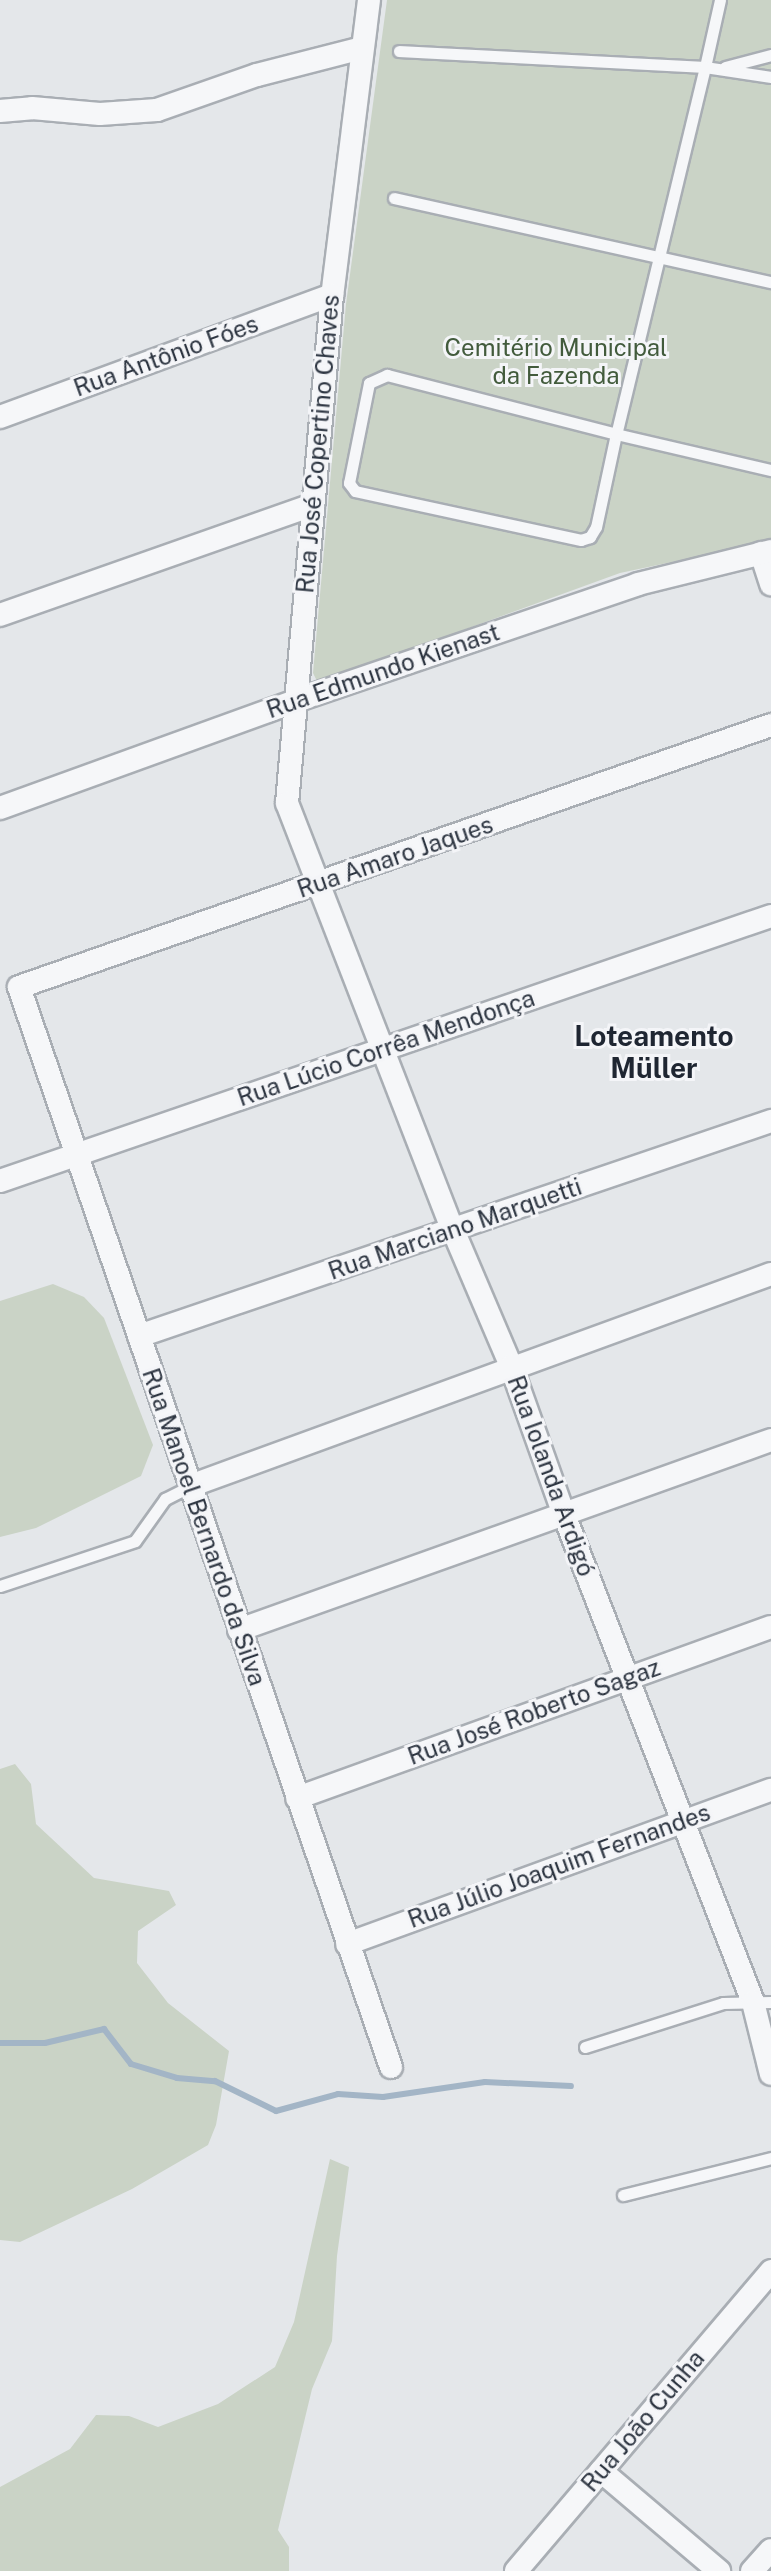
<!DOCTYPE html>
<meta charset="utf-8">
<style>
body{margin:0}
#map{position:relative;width:771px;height:2571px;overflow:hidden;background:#e4e7ea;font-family:"Public Sans",sans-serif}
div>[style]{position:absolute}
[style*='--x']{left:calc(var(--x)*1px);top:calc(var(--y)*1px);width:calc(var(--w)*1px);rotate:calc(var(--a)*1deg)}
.green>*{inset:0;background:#cad3c6}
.stream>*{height:6px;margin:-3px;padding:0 3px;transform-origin:3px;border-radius:3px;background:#a3b5c6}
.roads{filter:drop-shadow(2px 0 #a9aeb4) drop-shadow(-2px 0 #a9aeb4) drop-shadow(0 2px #a9aeb4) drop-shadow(0 -2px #a9aeb4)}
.lane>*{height:11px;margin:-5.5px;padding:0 5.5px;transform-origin:5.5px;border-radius:5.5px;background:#f6f7f9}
.street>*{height:22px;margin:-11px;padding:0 11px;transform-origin:11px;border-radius:11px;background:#f6f7f9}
span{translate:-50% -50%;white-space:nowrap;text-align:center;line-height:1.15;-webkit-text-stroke:6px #f4f5f8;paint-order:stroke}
.park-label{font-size:24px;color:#425b3c}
.street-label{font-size:24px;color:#2d3541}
.quarter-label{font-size:28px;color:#1f2632;font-weight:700}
</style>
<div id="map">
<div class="green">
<i style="clip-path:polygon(387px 0,771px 0,771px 541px,620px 573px,318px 683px,313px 673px,346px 304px)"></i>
<i style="clip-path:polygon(53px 1284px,84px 1297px,104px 1318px,153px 1445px,141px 1476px,36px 1528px,0 1537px,0 1301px)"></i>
<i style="clip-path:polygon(15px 1764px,31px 1784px,36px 1824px,94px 1878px,169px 1891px,176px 1905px,138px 1931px,137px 1963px,168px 2003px,229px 2051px,216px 2125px,208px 2145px,132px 2189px,20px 2242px,0 2240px,0 1769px)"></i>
<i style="clip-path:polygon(330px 2159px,349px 2167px,337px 2256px,332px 2341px,312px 2389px,278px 2530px,289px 2547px,289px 2571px,0 2571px,0 2487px,70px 2449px,96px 2415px,129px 2416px,158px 2427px,218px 2404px,275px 2367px,294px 2322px)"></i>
</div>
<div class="stream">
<i style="--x:0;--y:2043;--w:45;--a:0"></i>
<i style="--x:45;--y:2043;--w:61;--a:-13.3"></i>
<i style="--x:104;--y:2029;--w:44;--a:52.4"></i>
<i style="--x:131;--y:2064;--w:48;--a:16.9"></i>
<i style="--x:177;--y:2078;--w:38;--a:5"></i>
<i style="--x:215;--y:2081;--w:68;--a:26.2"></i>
<i style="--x:276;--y:2111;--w:64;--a:-15.3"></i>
<i style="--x:338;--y:2094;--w:45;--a:3.8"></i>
<i style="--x:383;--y:2097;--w:103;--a:-8.4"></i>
<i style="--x:485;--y:2082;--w:86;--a:2.7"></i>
</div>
<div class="roads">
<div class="lane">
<i style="--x:399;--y:51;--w:306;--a:3"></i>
<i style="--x:705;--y:67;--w:69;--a:-77.4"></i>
<i style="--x:725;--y:67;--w:48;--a:-14.6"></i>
<i style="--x:771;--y:77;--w:67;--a:-171.4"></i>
<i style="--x:705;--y:67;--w:378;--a:103.6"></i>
<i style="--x:616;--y:434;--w:95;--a:102.1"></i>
<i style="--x:596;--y:527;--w:12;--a:121"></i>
<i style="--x:590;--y:537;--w:9;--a:162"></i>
<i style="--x:581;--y:540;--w:231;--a:-167.8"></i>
<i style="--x:355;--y:491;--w:10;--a:-127"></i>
<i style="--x:349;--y:483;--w:102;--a:-78.7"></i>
<i style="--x:369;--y:383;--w:20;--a:-24"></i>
<i style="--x:387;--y:375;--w:236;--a:14.4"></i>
<i style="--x:616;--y:434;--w:159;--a:13.1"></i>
<i style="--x:394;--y:198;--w:386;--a:12.6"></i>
<i style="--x:0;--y:1586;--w:142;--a:-18.4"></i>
<i style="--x:135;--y:1541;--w:52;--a:-54.5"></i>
<i style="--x:165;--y:1499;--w:28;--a:-27"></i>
<i style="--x:585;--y:2047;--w:145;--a:-17.7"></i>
<i style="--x:723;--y:2003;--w:48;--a:-1.2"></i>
<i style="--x:623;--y:2195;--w:153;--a:-14"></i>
</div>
<div class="street">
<i style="--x:369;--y:0;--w:297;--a:97.1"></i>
<i style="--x:332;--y:295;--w:510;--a:95.06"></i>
<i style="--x:287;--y:803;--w:458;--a:68.8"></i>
<i style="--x:453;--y:1230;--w:148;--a:66.9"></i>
<i style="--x:511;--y:1366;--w:155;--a:70.4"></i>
<i style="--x:563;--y:1512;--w:526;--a:68.81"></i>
<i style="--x:753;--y:2002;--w:74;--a:76"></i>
<i style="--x:0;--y:111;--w:32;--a:-5"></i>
<i style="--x:32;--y:108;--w:68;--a:5"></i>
<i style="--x:100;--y:114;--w:57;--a:-4"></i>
<i style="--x:157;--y:110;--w:106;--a:-19.3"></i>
<i style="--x:257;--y:75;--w:108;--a:-14.4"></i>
<i style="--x:0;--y:417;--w:354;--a:-20.2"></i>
<i style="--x:761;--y:553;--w:33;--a:72"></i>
<i style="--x:0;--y:615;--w:332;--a:-19.4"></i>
<i style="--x:0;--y:808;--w:314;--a:-19.9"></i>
<i style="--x:295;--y:701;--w:362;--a:-18.8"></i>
<i style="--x:638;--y:584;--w:137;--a:-13.9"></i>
<i style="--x:0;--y:1181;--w:815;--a:-18.97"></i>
<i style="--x:139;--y:1336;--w:668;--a:-18.79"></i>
<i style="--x:190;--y:1486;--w:618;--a:-20.05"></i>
<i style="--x:239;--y:1630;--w:565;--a:-19.65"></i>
<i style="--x:297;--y:1798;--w:504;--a:-19.84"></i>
<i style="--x:347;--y:1944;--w:451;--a:-20"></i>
<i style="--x:391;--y:2067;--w:1142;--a:-109.01"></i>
<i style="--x:19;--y:987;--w:796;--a:-19.21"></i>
<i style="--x:601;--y:2471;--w:155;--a:40.3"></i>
<i style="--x:516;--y:2571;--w:394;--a:-49.6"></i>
<i style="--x:752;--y:2571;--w:28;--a:-48"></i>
</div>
</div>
<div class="park-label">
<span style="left:556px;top:362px">Cemitério Municipal<br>da Fazenda</span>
</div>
<div class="street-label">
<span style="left:166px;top:356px;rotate:-20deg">Rua Antônio Fóes</span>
<span style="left:318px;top:444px;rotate:-85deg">Rua José Copertino Chaves</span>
<span style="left:383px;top:671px;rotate:-19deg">Rua Edmundo Kienast</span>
<span style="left:395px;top:857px;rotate:-19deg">Rua Amaro Jaques</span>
<span style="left:386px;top:1048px;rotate:-19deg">Rua Lúcio Corrêa Mendonça</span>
<span style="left:455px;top:1229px;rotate:-19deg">Rua Marciano Marquetti</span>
<span style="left:551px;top:1476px;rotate:70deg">Rua Iolanda Ardigó</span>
<span style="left:204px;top:1527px;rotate:71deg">Rua Manoel Bernardo da Silva</span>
<span style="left:534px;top:1712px;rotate:-20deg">Rua José Roberto Sagaz</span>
<span style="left:559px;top:1866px;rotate:-20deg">Rua Júlio Joaquim Fernandes</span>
<span style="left:643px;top:2421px;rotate:-50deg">Rua João Cunha</span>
</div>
<div class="quarter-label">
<span style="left:654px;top:1052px">Loteamento<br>Müller</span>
</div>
</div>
